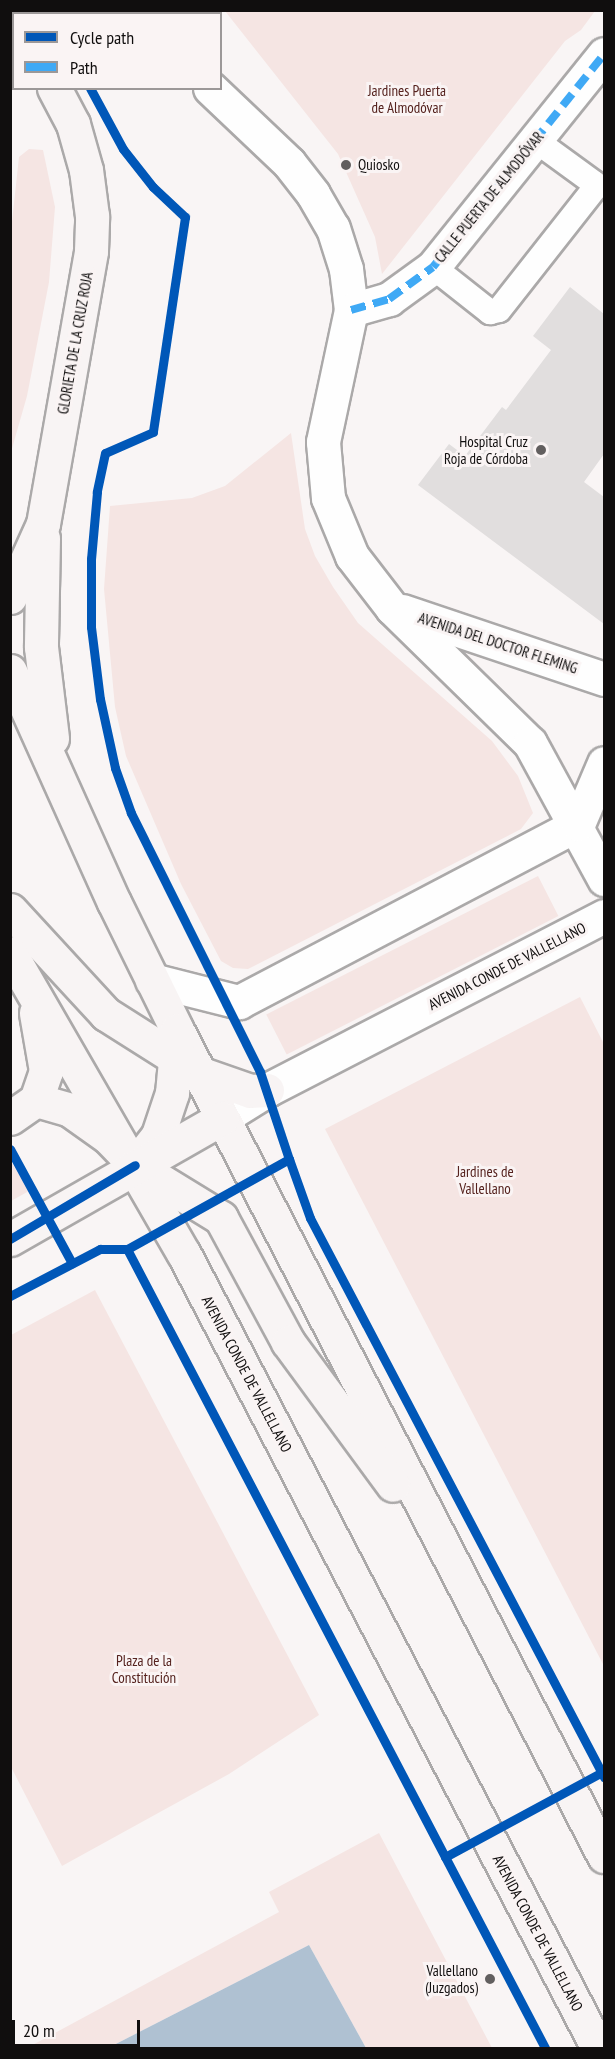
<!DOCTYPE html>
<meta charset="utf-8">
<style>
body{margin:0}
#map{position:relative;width:615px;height:2059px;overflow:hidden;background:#f9f5f5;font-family:"PT Sans Narrow",sans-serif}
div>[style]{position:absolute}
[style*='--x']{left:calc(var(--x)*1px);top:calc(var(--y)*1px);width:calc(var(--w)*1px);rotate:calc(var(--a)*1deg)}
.green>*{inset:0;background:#f5e5e3;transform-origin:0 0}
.water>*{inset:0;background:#afc1d2}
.building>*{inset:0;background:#e1dede}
.roads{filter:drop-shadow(2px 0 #aba9a9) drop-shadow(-2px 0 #aba9a9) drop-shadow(0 2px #aba9a9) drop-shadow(0 -2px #aba9a9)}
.lane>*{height:24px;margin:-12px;padding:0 12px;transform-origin:12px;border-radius:12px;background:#fefefe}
.street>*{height:33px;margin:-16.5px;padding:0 16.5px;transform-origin:16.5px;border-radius:16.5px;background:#fefefe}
.primary>*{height:33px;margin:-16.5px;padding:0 16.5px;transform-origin:16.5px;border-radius:16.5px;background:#f8f4f4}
.quiet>*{height:8px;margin-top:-4px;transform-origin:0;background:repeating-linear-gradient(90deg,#3fa9f5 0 15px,transparent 0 23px)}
.cycleway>*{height:9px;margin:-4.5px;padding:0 4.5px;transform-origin:4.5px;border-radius:4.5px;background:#0057b8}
.dots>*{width:16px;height:16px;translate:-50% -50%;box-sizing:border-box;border:3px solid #faf4f4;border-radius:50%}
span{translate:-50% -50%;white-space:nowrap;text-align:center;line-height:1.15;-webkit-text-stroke:6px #faf4f4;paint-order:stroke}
.park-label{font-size:15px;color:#55221e}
.poi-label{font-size:15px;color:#100e0e}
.left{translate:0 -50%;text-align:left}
.right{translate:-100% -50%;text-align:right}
.street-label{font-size:15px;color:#100e0e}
.frame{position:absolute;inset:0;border:12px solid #100e0e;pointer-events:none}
.legend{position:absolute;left:12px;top:12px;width:210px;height:78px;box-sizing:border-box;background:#faf4f4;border:2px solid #9c9898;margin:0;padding:8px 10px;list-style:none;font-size:18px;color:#100e0e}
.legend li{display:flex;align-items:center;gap:12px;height:30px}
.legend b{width:30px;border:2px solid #9c9898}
.scale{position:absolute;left:12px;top:2020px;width:128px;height:27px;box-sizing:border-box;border:3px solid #100e0e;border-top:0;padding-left:8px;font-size:18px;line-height:21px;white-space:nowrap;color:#100e0e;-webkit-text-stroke:4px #faf4f4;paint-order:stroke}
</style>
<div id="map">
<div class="green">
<i style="clip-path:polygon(225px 11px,595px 11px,581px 30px,565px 41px,382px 274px,375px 237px,338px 154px)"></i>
<i style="clip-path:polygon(29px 149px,43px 150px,55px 207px,49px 282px,27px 396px,11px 452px,11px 231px,19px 157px)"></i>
<i style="clip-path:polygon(291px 433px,305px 529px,315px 556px,333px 587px,358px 623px,492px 741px,518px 776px,533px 813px,521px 829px,248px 969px,233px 968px,221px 961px,181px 884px,126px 756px,115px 707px,104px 589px,110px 506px,192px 498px,225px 486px)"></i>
<i style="left:538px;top:876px;width:45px;height:305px;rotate:63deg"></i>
<i style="clip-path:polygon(580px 997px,604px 1044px,604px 1666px,325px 1129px)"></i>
<i style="clip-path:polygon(10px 1160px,29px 1191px,11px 1201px,10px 1201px)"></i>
<i style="clip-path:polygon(95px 1290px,319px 1715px,229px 1774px,62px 1866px,11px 1767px,11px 1335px)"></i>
<i style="clip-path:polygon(379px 1833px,492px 2048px,366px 2048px,309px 1945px,108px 2048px,27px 2048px,279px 1912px,269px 1892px)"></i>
</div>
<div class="water">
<i style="clip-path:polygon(309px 1945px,366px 2048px,108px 2048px)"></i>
</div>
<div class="building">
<i style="clip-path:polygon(570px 287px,604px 314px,604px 454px,584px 482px,604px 497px,604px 624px,418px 485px,449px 444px,465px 456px,502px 407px,506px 410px,551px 350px,533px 336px)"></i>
</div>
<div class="roads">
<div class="lane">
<i style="--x:433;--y:267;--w:73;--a:38.3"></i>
<i style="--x:490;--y:312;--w:9;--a:-13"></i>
<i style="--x:499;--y:310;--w:155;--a:-51.8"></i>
<i style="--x:595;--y:188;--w:5;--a:-101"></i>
<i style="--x:594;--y:183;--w:73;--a:-143.9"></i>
</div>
<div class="street">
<i style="--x:198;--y:10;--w:4;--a:76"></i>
<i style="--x:210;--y:88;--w:109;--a:43.5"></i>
<i style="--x:289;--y:163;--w:39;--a:52"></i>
<i style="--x:313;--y:194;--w:39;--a:60"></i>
<i style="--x:333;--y:228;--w:43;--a:72.4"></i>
<i style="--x:346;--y:269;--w:41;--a:83"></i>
<i style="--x:351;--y:310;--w:135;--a:102"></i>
<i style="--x:323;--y:442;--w:56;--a:84.9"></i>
<i style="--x:328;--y:498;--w:63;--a:67.5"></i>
<i style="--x:352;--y:556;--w:66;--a:52.4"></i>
<i style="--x:392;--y:608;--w:193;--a:44.4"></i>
<i style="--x:530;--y:743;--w:155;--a:61.4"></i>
<i style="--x:351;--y:310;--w:40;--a:-16"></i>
<i style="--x:389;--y:299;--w:54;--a:-36"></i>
<i style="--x:433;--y:267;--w:273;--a:-51.2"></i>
<i style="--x:402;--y:611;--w:213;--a:18.6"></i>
<i style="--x:152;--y:980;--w:90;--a:14.2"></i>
<i style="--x:239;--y:1002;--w:383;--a:-27.7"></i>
<i style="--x:578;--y:824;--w:66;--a:-66.9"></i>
<i style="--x:222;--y:1118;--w:53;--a:-31.9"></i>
<i style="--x:267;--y:1090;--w:379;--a:-27.3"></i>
</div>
<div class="primary">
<i style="--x:10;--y:25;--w:6;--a:45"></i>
<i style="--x:43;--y:538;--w:109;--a:91.1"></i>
<i style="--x:41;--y:647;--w:92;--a:83.1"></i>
<i style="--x:10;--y:597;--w:80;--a:-65.7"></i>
<i style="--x:43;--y:524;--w:277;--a:-80"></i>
<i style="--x:91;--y:251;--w:35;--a:-88"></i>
<i style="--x:92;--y:216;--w:46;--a:-97.4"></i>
<i style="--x:86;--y:170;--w:48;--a:-105.8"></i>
<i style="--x:73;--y:124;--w:41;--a:-117.8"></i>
<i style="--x:10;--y:671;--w:253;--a:65.8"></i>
<i style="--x:114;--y:902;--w:143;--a:63.8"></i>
<i style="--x:177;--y:1030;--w:930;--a:62.66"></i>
<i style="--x:10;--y:910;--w:142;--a:47.3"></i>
<i style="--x:106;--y:1014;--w:110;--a:32.4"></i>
<i style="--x:199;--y:1073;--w:54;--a:19.4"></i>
<i style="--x:250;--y:1091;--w:17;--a:-3"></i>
<i style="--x:10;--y:953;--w:348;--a:60"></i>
<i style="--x:184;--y:1254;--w:895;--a:62.46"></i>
<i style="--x:36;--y:1100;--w:35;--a:16"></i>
<i style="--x:70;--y:1110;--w:47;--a:35.4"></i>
<i style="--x:108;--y:1137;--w:39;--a:46"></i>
<i style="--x:135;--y:1165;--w:101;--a:31.6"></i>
<i style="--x:221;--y:1218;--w:141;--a:61.6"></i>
<i style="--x:288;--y:1342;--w:177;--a:53.7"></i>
<i style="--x:10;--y:1118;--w:32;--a:-35"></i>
<i style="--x:36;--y:1100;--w:31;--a:-71"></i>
<i style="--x:46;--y:1071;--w:59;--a:-99.8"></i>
<i style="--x:138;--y:1161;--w:33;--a:-52"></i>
<i style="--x:158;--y:1135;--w:44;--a:-71.6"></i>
<i style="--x:172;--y:1093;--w:54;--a:-84.7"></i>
<i style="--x:10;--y:1239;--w:244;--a:-29.7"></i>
</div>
</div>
<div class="quiet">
<i style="--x:351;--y:310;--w:40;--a:-16"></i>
<i style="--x:389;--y:299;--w:54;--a:-36"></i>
<i style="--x:433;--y:267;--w:273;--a:-51.2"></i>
</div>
<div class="cycleway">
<i style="--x:90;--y:88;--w:69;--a:61.6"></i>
<i style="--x:123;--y:149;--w:48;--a:51.7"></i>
<i style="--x:153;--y:187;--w:44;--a:43.2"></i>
<i style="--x:185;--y:217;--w:217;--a:98.5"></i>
<i style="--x:153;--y:432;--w:52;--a:156.4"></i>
<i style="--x:105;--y:453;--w:40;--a:102"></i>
<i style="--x:97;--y:492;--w:67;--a:95.1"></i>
<i style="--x:91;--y:559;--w:68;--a:90"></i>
<i style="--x:91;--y:627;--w:73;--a:82.9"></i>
<i style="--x:100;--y:699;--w:71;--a:77.7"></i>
<i style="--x:115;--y:768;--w:48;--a:70.4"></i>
<i style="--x:131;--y:813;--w:289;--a:63.5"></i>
<i style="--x:260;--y:1072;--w:92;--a:71.6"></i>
<i style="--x:289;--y:1159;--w:185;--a:150.9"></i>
<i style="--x:127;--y:1249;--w:902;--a:62.38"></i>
<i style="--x:10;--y:1149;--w:130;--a:61.5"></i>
<i style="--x:289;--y:1159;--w:63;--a:70.4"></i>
<i style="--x:310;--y:1218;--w:632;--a:62.26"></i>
<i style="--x:10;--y:1239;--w:145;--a:-30.6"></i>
<i style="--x:10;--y:1296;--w:102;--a:-27.6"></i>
<i style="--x:100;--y:1249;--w:27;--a:0"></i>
<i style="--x:445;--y:1857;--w:179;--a:-28.4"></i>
</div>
<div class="dots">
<i style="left:346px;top:165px;background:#625f5f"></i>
<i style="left:541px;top:450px;background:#625f5f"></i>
<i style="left:490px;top:1979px;background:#625f5f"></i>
</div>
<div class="park-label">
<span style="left:407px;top:99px">Jardines Puerta<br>de Almodóvar</span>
<span style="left:485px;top:1180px">Jardines de<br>Vallellano</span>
<span style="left:144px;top:1669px">Plaza de la<br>Constitución</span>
</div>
<div class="poi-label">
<span class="left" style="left:358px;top:165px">Quiosko</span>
<span class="right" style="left:528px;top:450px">Hospital Cruz<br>Roja de Córdoba</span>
<span class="right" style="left:478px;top:1979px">Vallellano<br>(Juzgados)</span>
</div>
<div class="street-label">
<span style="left:489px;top:197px;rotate:-51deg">CALLE PUERTA DE ALMODÓVAR</span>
<span style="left:75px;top:343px;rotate:-80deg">GLORIETA DE LA CRUZ ROJA</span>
<span style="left:498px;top:643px;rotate:18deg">AVENIDA DEL DOCTOR FLEMING</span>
<span style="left:507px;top:966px;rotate:-27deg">AVENIDA CONDE DE VALLELLANO</span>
<span style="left:247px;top:1374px;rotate:62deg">AVENIDA CONDE DE VALLELLANO</span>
<span style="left:538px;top:1933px;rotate:62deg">AVENIDA CONDE DE VALLELLANO</span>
</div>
<div class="frame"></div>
<ul class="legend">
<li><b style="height:8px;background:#0057b8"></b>Cycle path</li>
<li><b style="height:8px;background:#3fa9f5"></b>Path</li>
</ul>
<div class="scale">20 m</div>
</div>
